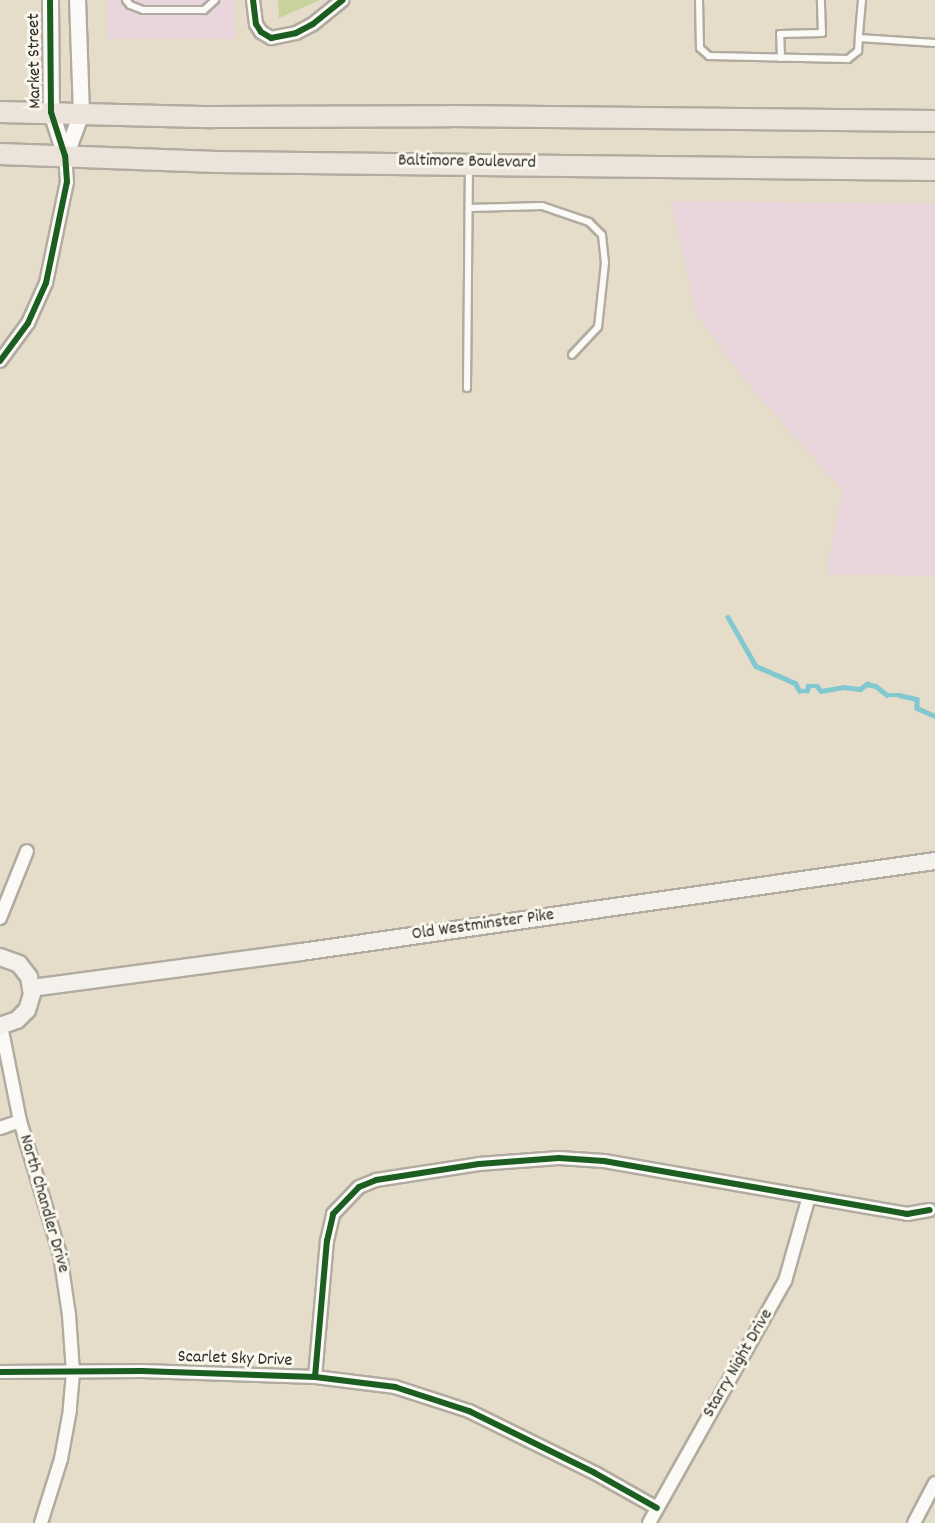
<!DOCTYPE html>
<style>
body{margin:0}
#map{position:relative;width:935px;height:1523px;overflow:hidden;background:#e5dcca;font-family:Dekko,sans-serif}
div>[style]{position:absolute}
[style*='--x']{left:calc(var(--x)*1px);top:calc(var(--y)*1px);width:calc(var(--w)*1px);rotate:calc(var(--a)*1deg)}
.built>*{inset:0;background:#e8d6dc;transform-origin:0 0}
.green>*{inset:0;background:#c7d39a}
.stream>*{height:4.5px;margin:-2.25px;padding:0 2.25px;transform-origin:2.25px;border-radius:2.25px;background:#81c8d0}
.roads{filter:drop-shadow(2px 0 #b1aba0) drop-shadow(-2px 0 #b1aba0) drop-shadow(0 2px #b1aba0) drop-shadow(0 -2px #b1aba0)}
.service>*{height:6px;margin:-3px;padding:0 3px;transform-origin:3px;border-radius:3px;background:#fbfaf7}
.minor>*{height:12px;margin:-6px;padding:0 6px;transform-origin:6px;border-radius:6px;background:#fbfaf7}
.tertiary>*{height:15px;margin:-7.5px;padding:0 7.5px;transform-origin:7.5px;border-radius:7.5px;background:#fbfaf7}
.secondary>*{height:16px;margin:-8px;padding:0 8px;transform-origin:8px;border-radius:8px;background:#f4f1ec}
.trunk>*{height:20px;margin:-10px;padding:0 10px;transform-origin:10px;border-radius:10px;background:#ece4da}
.cycleway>*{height:6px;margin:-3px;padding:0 3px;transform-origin:3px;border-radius:3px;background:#1b5e20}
span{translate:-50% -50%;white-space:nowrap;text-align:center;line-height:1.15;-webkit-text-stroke:6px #fbf7ec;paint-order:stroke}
.street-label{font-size:18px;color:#2b2b2b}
</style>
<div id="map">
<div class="built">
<i style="left:107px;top:0;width:127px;height:39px"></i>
<i style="clip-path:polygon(671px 201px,935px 204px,935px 576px,826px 574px,843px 491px,753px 390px,697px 315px)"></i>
</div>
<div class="green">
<i style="clip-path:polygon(278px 0,320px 0,279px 18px)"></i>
</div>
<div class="stream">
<i style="--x:728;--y:617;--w:56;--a:60.3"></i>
<i style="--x:756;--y:666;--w:43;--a:23.6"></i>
<i style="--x:795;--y:683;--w:9;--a:58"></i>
<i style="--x:800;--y:691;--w:7;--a:0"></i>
<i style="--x:807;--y:691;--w:5;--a:-79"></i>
<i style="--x:808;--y:686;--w:9;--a:0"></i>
<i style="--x:817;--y:686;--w:6;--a:51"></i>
<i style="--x:821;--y:691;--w:22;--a:-10"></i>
<i style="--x:843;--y:687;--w:17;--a:7"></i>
<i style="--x:860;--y:689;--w:9;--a:-36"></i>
<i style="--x:867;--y:684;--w:9;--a:13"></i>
<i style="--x:876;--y:686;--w:14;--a:39"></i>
<i style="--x:887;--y:695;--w:12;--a:0"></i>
<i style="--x:899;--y:695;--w:18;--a:13"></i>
<i style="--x:917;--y:699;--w:9;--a:90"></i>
<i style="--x:917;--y:708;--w:20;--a:24"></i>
</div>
<div class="roads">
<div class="service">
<i style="--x:126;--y:0;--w:6;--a:51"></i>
<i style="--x:130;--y:5;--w:14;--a:21"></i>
<i style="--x:143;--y:10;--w:61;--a:0"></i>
<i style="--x:204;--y:10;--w:15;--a:-42"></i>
<i style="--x:699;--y:0;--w:48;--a:88.8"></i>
<i style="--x:700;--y:48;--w:12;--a:42"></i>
<i style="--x:709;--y:56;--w:139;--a:1.2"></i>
<i style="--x:848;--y:59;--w:13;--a:-39"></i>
<i style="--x:858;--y:51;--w:13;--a:-86"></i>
<i style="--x:862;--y:0;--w:38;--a:95"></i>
<i style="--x:859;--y:38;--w:76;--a:3.8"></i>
<i style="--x:781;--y:58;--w:24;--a:-92"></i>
<i style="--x:780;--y:34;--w:42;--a:-1.4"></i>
<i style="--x:822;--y:33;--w:33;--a:-92"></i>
<i style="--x:469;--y:208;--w:73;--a:-1.6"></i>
<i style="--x:542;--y:206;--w:50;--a:18.8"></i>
<i style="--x:589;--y:222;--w:18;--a:45"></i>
<i style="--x:602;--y:235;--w:28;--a:84"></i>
<i style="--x:605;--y:263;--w:64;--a:96.2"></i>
<i style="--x:598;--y:327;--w:38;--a:133"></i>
<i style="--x:467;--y:388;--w:221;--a:-89.5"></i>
</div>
<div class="minor">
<i style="--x:253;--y:0;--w:24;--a:83"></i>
<i style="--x:256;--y:24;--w:9;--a:58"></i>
<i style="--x:261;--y:32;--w:12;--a:31"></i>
<i style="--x:271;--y:38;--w:25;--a:-11"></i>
<i style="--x:296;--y:33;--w:19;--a:-28"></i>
<i style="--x:313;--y:24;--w:38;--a:-39"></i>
<i style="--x:0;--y:361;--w:47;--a:-53.6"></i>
<i style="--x:28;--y:323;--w:44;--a:-65.8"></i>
<i style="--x:46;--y:283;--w:103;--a:-78.3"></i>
<i style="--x:67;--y:182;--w:26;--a:-94"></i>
<i style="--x:0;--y:918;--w:72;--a:-68.1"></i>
<i style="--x:1;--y:1026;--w:97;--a:78.7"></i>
<i style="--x:20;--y:1121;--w:139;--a:73.3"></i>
<i style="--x:60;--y:1254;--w:62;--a:81.6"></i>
<i style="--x:69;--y:1315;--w:57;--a:86"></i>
<i style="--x:73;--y:1372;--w:38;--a:95"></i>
<i style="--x:70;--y:1410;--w:50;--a:100.4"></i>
<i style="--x:61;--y:1459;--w:67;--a:107.4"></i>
<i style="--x:0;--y:1128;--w:21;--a:-19"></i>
<i style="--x:0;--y:1372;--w:142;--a:-0.4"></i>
<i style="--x:142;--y:1371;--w:173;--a:2"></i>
<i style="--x:315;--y:1377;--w:81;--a:7.1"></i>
<i style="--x:395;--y:1387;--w:78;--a:18"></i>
<i style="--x:469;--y:1411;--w:140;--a:26.2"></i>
<i style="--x:595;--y:1473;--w:71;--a:29.4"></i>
<i style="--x:315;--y:1377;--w:137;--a:-85"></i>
<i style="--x:327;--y:1241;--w:28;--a:-77"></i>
<i style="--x:333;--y:1214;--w:37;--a:-46"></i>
<i style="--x:359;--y:1187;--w:18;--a:-22"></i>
<i style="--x:376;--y:1180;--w:104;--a:-8.8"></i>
<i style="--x:479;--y:1164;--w:80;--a:-4.3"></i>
<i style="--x:559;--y:1158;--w:45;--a:3.8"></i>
<i style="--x:604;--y:1161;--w:308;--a:9.9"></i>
<i style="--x:907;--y:1214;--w:23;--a:-10"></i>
<i style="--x:649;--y:1523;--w:278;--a:-60.7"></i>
<i style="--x:785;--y:1281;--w:88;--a:-74.2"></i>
<i style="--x:914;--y:1523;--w:45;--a:-62.3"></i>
</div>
<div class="tertiary">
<i style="--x:50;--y:0;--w:112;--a:89.5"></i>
<i style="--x:51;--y:112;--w:46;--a:72.3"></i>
<i style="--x:65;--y:156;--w:46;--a:-69.6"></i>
<i style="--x:81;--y:113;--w:113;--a:-92"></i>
</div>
<div class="secondary">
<i style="--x:0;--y:957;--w:20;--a:20"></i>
<i style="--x:19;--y:964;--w:16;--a:52"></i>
<i style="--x:29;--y:977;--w:17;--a:80"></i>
<i style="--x:32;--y:994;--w:17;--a:107"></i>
<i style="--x:27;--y:1010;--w:14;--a:135"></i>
<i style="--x:17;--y:1020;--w:18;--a:161"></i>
<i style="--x:31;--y:988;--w:272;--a:-7.6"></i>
<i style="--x:301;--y:952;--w:640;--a:-8.17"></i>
</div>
<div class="trunk">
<i style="--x:0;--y:112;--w:212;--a:1.4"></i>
<i style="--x:212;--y:117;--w:238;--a:-0.2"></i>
<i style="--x:450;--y:116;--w:485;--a:0.6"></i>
<i style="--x:0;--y:154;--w:217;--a:2.1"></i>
<i style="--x:217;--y:162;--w:718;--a:0.64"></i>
</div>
</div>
<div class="cycleway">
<i style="--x:253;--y:0;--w:24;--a:83"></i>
<i style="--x:256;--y:24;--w:9;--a:58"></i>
<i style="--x:261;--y:32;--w:12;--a:31"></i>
<i style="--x:271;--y:38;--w:25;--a:-11"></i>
<i style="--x:296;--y:33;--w:19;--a:-28"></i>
<i style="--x:313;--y:24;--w:38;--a:-39"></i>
<i style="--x:0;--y:361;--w:47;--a:-53.6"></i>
<i style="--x:28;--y:323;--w:44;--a:-65.8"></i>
<i style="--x:46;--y:283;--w:103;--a:-78.3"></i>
<i style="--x:67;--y:182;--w:26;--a:-94"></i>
<i style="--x:65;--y:156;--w:46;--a:-107.7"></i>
<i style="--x:51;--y:112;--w:112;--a:-90.5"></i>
<i style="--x:0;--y:1372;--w:142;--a:-0.4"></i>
<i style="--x:142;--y:1371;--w:173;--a:2"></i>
<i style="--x:315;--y:1377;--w:81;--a:7.1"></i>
<i style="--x:395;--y:1387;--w:78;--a:18"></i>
<i style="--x:469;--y:1411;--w:140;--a:26.2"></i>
<i style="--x:595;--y:1473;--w:71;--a:29.4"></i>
<i style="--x:315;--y:1377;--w:137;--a:-85"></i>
<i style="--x:327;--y:1241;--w:28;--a:-77"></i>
<i style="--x:333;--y:1214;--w:37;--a:-46"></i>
<i style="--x:359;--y:1187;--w:18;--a:-22"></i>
<i style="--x:376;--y:1180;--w:104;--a:-8.8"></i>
<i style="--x:479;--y:1164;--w:80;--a:-4.3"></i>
<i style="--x:559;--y:1158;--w:45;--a:3.8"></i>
<i style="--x:604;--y:1161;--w:308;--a:9.9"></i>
<i style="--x:907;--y:1214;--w:23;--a:-10"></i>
</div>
<div class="street-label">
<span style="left:36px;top:61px;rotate:-91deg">Market Street</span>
<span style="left:467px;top:163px;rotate:1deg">Baltimore Boulevard</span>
<span style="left:483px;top:926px;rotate:-8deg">Old Westminster Pike</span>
<span style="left:43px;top:1204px;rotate:74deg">North Chandler Drive</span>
<span style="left:235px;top:1360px;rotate:2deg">Scarlet Sky Drive</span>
<span style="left:739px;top:1364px;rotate:-60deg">Starry Night Drive</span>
</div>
</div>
